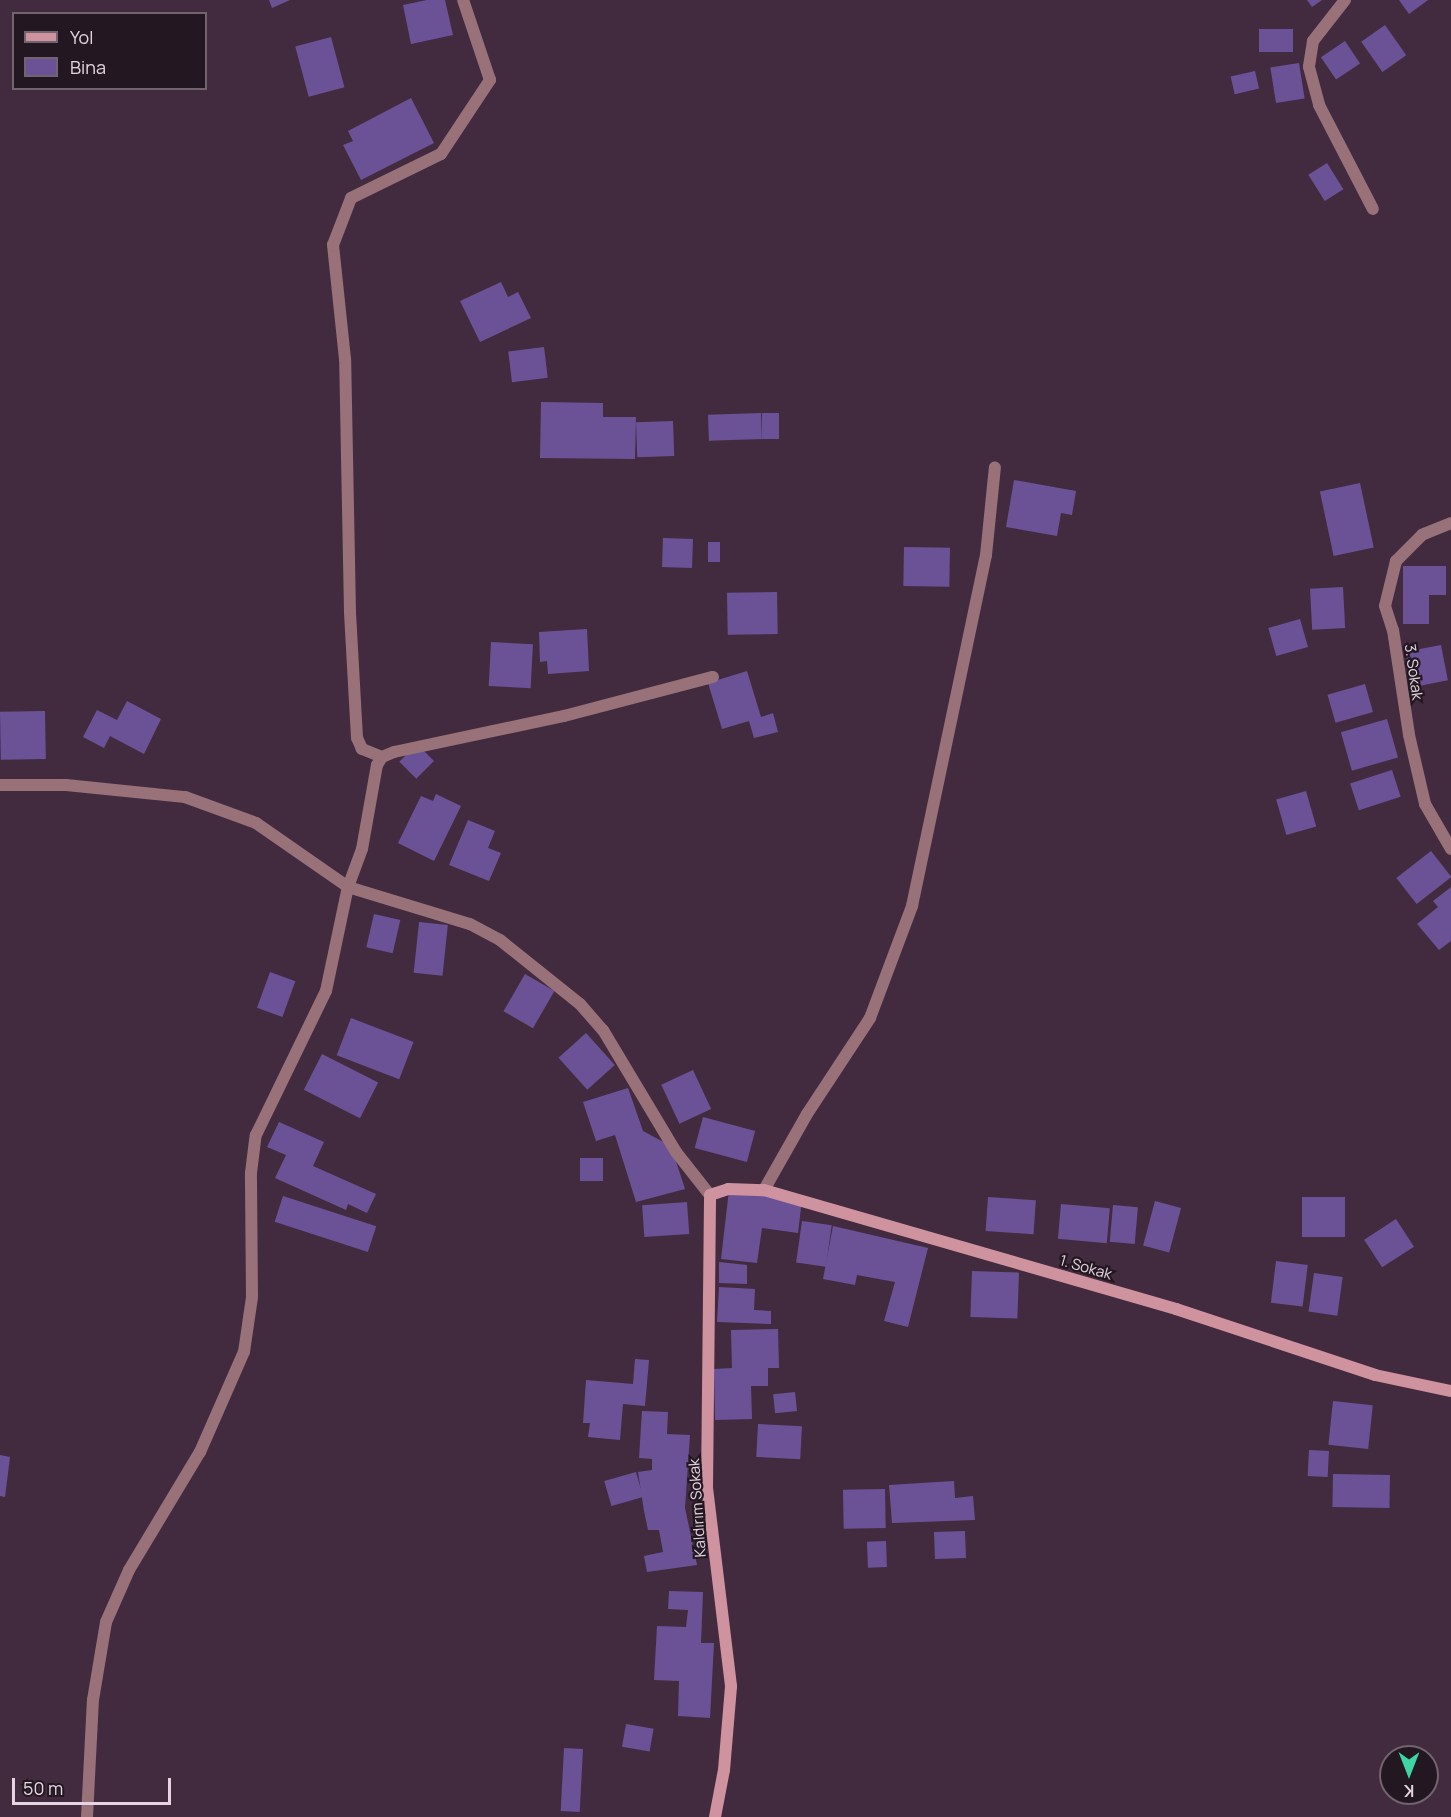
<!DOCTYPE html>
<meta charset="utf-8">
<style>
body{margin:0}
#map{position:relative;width:1451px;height:1817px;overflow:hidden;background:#432b3f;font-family:Manrope,sans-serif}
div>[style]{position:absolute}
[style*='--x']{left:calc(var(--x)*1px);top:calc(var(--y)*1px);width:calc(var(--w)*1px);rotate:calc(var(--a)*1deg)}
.building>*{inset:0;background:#6b5297;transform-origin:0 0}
.lane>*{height:12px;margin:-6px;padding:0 6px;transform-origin:6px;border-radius:6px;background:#987179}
.street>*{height:12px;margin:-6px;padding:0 6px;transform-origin:6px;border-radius:6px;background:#987179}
.secondary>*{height:12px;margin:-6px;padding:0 6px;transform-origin:6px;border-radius:6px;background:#cf929f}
span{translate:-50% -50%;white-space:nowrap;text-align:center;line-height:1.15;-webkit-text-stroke:4.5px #231821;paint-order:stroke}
.street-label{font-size:15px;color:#e5d5e2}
.legend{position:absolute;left:12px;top:12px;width:195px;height:78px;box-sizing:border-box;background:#231821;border:2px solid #71646e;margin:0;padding:8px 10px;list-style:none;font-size:18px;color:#e5d5e2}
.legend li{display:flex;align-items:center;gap:12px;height:30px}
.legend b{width:30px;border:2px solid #71646e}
.north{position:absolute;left:1379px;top:1745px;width:60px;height:60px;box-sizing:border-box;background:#231821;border:2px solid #71646e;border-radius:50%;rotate:180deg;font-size:16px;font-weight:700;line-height:24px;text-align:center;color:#e5d5e2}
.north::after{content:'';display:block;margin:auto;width:21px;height:27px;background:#3ed4a3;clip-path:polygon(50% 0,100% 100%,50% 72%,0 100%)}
.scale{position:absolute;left:12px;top:1778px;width:159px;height:27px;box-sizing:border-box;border:3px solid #e5d5e2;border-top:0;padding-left:8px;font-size:18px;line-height:21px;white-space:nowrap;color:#e5d5e2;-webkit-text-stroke:4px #231821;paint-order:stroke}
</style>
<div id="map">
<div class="building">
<i style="clip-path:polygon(269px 0,290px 0,272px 8px)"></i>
<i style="clip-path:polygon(427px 0,445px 0,453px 35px,411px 44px,403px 5px)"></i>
<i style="clip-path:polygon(1307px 0,1322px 0,1312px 7px)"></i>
<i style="clip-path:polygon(1399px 0,1428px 0,1409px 14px)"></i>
<i style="left:1385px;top:25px;width:37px;height:29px;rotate:55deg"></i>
<i style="left:1259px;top:29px;width:34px;height:23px"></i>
<i style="left:331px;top:37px;width:52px;height:37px;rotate:75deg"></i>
<i style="left:1345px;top:41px;width:27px;height:29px;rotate:56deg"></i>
<i style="left:1299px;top:63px;width:36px;height:29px;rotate:81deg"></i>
<i style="left:1255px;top:71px;width:18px;height:25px;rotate:77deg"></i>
<i style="clip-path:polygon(411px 98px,434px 143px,361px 180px,343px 145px,353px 141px,348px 131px)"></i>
<i style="left:1327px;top:163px;width:31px;height:22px;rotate:58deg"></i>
<i style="clip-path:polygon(501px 282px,508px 297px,518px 292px,531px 318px,480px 342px,460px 301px)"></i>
<i style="left:544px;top:347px;width:31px;height:36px;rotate:83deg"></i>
<i style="clip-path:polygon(541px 402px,603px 403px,603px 417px,636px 417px,635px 459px,540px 458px)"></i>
<i style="left:761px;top:413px;width:26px;height:53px;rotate:88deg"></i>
<i style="left:762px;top:413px;width:17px;height:26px"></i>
<i style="left:673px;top:421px;width:35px;height:37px;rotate:88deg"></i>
<i style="clip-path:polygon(1014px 480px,1076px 491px,1072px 515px,1061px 513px,1057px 536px,1006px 527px)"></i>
<i style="left:1360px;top:483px;width:66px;height:41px;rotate:78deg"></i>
<i style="left:663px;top:538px;width:30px;height:29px;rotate:2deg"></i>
<i style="left:720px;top:542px;width:20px;height:12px;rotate:90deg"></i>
<i style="left:904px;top:547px;width:46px;height:39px;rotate:1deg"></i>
<i style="clip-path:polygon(1403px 566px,1446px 566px,1446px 595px,1429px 595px,1429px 624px,1403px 624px)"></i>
<i style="left:1343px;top:587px;width:41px;height:33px;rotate:87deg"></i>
<i style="left:777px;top:592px;width:42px;height:50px;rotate:89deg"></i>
<i style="left:1300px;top:619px;width:29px;height:33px;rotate:74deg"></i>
<i style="clip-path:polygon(587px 629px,589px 671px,548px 674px,547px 661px,540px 662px,539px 632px)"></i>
<i style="left:491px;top:642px;width:42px;height:44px;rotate:3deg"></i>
<i style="left:1441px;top:645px;width:36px;height:36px;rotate:79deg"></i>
<i style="clip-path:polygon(747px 671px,761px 717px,773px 713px,778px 732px,754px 738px,749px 721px,722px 729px,708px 683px)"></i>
<i style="left:1365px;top:684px;width:29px;height:39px;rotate:74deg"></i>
<i style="clip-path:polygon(127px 701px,161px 719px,144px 754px,110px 736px,104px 748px,83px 737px,97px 710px,117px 720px)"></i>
<i style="left:45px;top:711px;width:48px;height:45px;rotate:89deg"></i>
<i style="left:1387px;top:719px;width:40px;height:48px;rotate:74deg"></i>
<i style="left:417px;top:744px;width:24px;height:25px;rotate:45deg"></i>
<i style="left:1392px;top:770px;width:28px;height:44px;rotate:72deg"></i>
<i style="left:1306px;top:791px;width:37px;height:31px;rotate:74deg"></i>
<i style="clip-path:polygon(436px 794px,461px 806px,434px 861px,398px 843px,421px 796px,433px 801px)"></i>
<i style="clip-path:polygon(468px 820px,495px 831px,488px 848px,501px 853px,489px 881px,449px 865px)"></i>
<i style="left:1431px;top:851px;width:33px;height:44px;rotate:52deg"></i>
<i style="clip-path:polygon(1451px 887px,1451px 941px,1439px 950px,1417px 924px,1438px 907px,1433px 901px)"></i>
<i style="left:374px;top:914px;width:27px;height:34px;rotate:13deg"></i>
<i style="left:419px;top:922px;width:29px;height:51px;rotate:6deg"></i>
<i style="left:270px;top:972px;width:27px;height:38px;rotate:20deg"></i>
<i style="left:525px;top:974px;width:34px;height:43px;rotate:30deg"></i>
<i style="left:351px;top:1018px;width:67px;height:40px;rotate:21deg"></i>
<i style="left:586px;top:1033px;width:43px;height:37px;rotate:48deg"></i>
<i style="left:322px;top:1054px;width:63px;height:40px;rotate:27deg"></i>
<i style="left:693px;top:1070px;width:43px;height:35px;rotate:65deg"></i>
<i style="clip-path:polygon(628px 1088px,643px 1131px,671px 1146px,685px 1189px,636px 1202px,615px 1135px,596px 1141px,583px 1102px)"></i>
<i style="left:703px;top:1117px;width:54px;height:32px;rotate:15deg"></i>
<i style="clip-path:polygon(279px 1122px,324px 1142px,313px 1166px,376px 1194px,367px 1213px,348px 1204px,346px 1210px,275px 1178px,286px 1155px,267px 1147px)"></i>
<i style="left:603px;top:1158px;width:23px;height:23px;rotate:90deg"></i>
<i style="clip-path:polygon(729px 1190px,802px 1199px,798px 1233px,762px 1228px,757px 1263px,721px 1259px)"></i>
<i style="left:283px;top:1196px;width:98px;height:27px;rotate:18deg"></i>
<i style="left:988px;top:1197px;width:48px;height:34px;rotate:4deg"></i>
<i style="left:1302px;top:1197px;width:43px;height:40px"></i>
<i style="left:1155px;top:1201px;width:27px;height:46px;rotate:15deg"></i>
<i style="left:687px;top:1202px;width:32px;height:45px;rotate:86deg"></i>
<i style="left:1061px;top:1204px;width:49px;height:35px;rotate:5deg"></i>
<i style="left:1113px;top:1205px;width:25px;height:37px;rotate:5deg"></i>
<i style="left:1396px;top:1219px;width:33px;height:38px;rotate:57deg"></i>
<i style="left:802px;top:1221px;width:30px;height:42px;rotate:8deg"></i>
<i style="clip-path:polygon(833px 1226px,928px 1248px,908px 1327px,884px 1321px,895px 1282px,857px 1275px,855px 1285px,823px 1279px)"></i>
<i style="left:1276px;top:1261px;width:32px;height:42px;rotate:7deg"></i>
<i style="clip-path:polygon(719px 1262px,747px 1265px,747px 1284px,719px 1283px)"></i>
<i style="left:972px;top:1271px;width:47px;height:46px;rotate:2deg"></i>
<i style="left:1314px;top:1273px;width:29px;height:39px;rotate:8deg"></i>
<i style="clip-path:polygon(719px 1287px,755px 1289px,754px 1310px,771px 1311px,771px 1324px,717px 1322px)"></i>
<i style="clip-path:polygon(778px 1329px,779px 1368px,768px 1368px,768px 1386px,751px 1386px,752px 1419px,715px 1420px,714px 1369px,732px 1368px,731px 1330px)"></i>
<i style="clip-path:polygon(635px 1359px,649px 1360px,645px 1406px,623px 1404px,620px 1440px,588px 1437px,590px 1423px,583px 1423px,586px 1380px,633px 1384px)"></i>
<i style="left:795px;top:1392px;width:19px;height:22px;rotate:84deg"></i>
<i style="left:1333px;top:1401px;width:40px;height:44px;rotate:6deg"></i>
<i style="clip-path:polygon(642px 1411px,668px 1412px,667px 1434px,690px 1435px,685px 1508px,697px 1565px,647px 1572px,644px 1556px,663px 1552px,659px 1530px,648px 1530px,644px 1511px,638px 1472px,652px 1470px,652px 1459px,639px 1458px)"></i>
<i style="left:758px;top:1424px;width:44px;height:33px;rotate:3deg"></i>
<i style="left:1309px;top:1450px;width:20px;height:26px;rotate:3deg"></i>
<i style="clip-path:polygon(0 1455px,10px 1457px,5px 1497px,0 1496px)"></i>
<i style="left:636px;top:1472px;width:26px;height:33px;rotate:74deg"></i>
<i style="left:1333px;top:1474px;width:57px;height:33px;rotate:1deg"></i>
<i style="clip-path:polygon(954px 1481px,955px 1498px,973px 1496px,975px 1520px,892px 1523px,889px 1485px)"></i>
<i style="left:885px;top:1489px;width:39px;height:42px;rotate:89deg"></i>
<i style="left:965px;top:1531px;width:27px;height:31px;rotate:88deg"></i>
<i style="left:886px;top:1541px;width:26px;height:19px;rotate:88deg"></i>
<i style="clip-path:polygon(669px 1591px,703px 1592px,701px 1643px,714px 1643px,710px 1718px,678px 1716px,679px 1681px,654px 1680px,657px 1626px,686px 1627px,688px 1610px,668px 1609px)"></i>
<i style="left:626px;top:1724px;width:28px;height:23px;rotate:10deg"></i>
<i style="left:564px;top:1748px;width:19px;height:63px;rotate:3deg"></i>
</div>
<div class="lane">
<i style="--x:764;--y:1190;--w:87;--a:-60.5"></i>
<i style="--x:807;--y:1114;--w:115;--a:-56.7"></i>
<i style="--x:870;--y:1018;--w:120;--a:-69.4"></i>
<i style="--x:912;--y:906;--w:359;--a:-78.1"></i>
<i style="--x:986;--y:555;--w:88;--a:-84.2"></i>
</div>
<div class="street">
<i style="--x:1345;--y:0;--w:52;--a:128"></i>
<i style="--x:1313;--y:41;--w:26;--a:99"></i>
<i style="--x:1309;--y:67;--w:39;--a:75"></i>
<i style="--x:1319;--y:105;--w:117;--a:62.6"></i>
<i style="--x:1451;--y:523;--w:31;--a:158"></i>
<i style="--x:1422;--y:535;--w:37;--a:135"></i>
<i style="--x:1396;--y:561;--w:46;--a:103.7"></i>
<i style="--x:1385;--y:606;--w:25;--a:72"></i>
<i style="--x:1393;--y:630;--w:106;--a:81.3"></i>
<i style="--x:1409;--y:735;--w:71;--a:76.9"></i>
<i style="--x:1425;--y:804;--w:52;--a:60"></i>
<i style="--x:382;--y:757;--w:22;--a:-158"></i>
<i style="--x:362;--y:749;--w:12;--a:-114"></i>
<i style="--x:357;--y:738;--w:126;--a:-93.2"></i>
<i style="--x:350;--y:612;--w:253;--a:-91.1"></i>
<i style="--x:345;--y:359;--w:115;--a:-96"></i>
<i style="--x:333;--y:245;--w:50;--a:-69"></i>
<i style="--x:351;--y:198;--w:100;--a:-26.1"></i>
<i style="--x:441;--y:154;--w:89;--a:-56.5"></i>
<i style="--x:490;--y:80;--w:84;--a:-108.6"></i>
<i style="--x:0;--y:785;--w:66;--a:0"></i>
<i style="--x:66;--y:785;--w:120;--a:5.8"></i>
<i style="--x:185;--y:797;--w:76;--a:20.1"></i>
<i style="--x:256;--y:823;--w:112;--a:34.8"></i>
<i style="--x:348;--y:887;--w:127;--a:16.9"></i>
<i style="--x:470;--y:924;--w:34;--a:28"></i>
<i style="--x:500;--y:940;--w:102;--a:38.7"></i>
<i style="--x:580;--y:1004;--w:35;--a:49"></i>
<i style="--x:603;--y:1030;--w:142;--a:59.1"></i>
<i style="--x:676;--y:1152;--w:55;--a:51.7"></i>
<i style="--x:87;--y:1817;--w:117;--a:-87.1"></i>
<i style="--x:93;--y:1700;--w:79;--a:-80.5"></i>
<i style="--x:106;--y:1622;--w:57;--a:-66.1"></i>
<i style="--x:129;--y:1570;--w:138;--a:-59"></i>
<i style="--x:200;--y:1452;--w:109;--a:-66.3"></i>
<i style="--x:244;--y:1352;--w:56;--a:-81.7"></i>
<i style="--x:252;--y:1297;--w:124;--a:-90.5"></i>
<i style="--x:251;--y:1173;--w:38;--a:-83"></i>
<i style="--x:256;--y:1135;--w:160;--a:-64.1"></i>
<i style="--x:326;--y:991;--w:106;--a:-78.1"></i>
<i style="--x:348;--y:887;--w:40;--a:-69.8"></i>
<i style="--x:362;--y:849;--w:85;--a:-79.9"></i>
<i style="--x:377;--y:765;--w:9;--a:-58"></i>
<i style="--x:382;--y:757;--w:13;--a:-23"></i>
<i style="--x:394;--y:752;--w:174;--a:-12"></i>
<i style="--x:564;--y:716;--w:154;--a:-14.7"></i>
</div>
<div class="secondary">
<i style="--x:715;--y:1817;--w:48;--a:-79.2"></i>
<i style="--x:724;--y:1770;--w:84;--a:-85.2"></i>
<i style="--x:731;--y:1686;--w:200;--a:-96.9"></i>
<i style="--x:707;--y:1487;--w:292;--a:-89.4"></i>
<i style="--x:710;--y:1195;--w:19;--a:-18"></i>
<i style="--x:728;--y:1189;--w:36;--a:2"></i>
<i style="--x:764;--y:1190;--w:429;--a:16.1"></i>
<i style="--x:1176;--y:1309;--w:210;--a:18.3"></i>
<i style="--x:1375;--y:1375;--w:78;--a:11.9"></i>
</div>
<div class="street-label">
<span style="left:1414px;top:672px;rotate:82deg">3. Sokak</span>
<span style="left:1086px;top:1267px;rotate:16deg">1. Sokak</span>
<span style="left:697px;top:1508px;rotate:-94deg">Kaldırım Sokak</span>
</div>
<ul class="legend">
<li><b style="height:8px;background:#cf929f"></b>Yol</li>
<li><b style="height:16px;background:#6b5297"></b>Bina</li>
</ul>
<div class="north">K</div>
<div class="scale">50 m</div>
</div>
